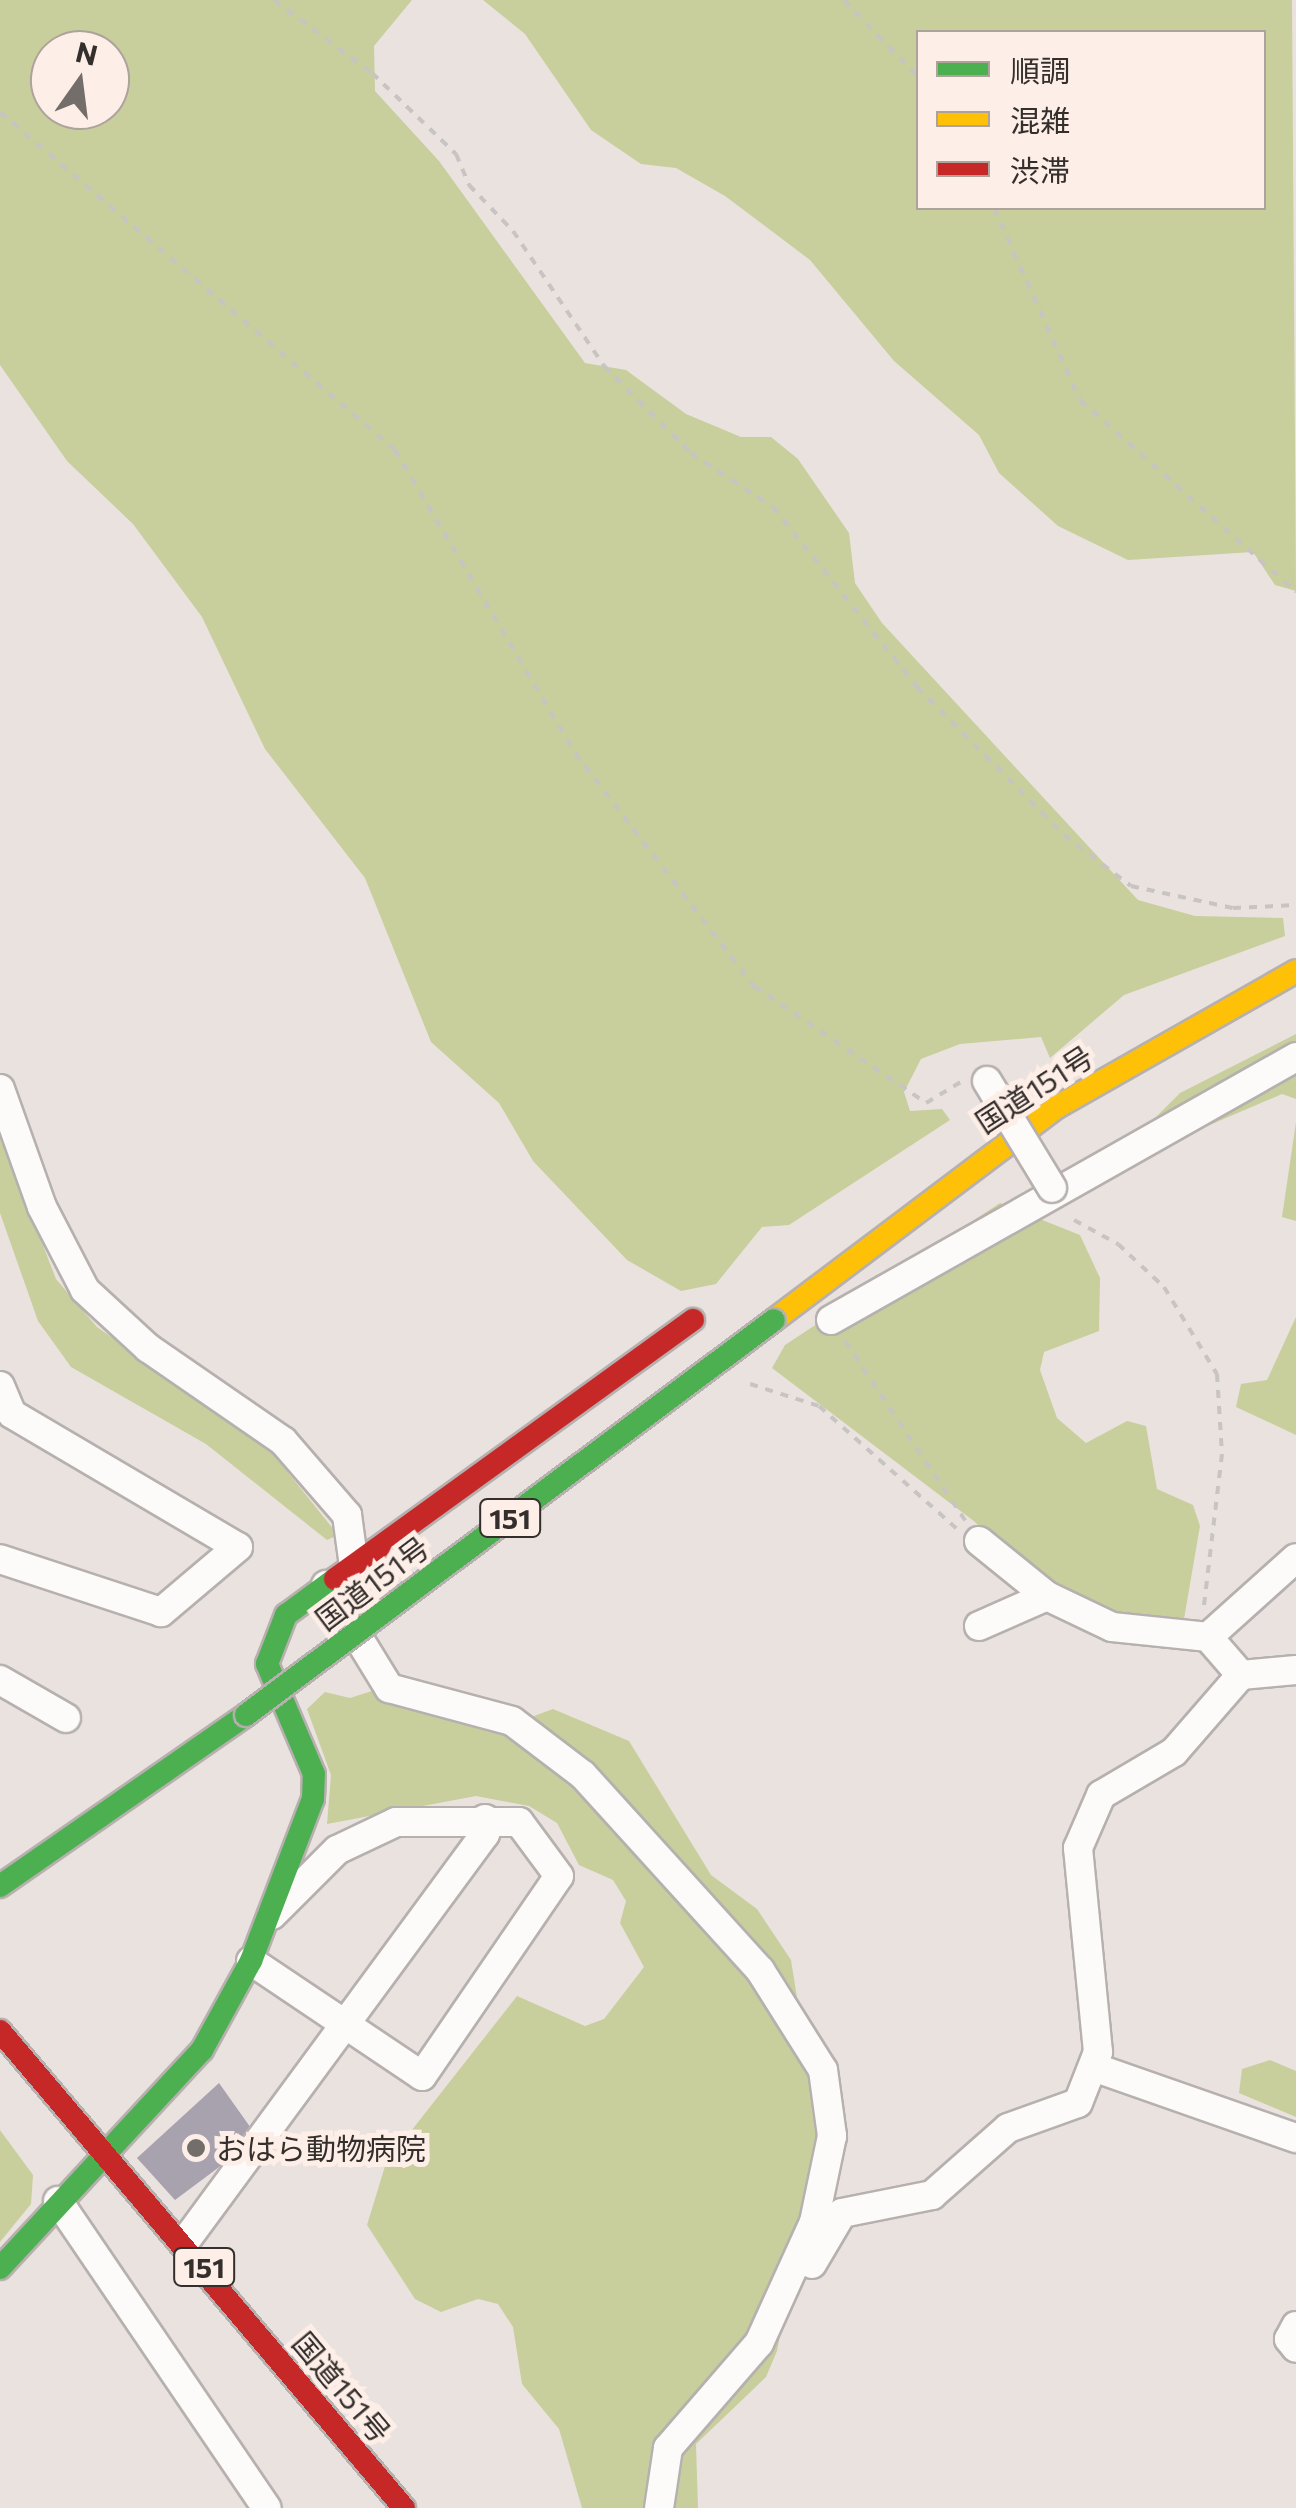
<!DOCTYPE html>
<meta charset="utf-8">
<style>
body{margin:0}
#map{position:relative;width:1296px;height:2508px;overflow:hidden;background:#eae2df;font-family:Commissioner,"Noto Sans JP",sans-serif}
div>[style]{position:absolute}
[style*='--x']{left:calc(var(--x)*1px);top:calc(var(--y)*1px);width:calc(var(--w)*1px);rotate:calc(var(--a)*1deg)}
.forest>*{inset:0;background:#c8cf9c}
.building>*{inset:0;background:#a8a1ae}
.path>*{height:4px;margin-top:-2px;transform-origin:0;background:repeating-linear-gradient(90deg,#c7c4c2 0 8px,transparent 0 16px)}
.roads{filter:drop-shadow(2px 0 #b6b0ae) drop-shadow(-2px 0 #b6b0ae) drop-shadow(0 2px #b6b0ae) drop-shadow(0 -2px #b6b0ae)}
.street>*{height:28px;margin:-14px;padding:0 14px;transform-origin:14px;border-radius:14px;background:#fcfbfa}
.fast>*{height:22px;margin:-11px;padding:0 11px;transform-origin:11px;border-radius:11px;background:#4caf50}
.slow>*{height:22px;margin:-11px;padding:0 11px;transform-origin:11px;border-radius:11px;background:#ffc107}
.jam>*{height:22px;margin:-11px;padding:0 11px;transform-origin:11px;border-radius:11px;background:#c62828}
.bridges{filter:drop-shadow(2px 0 #b6b0ae) drop-shadow(-2px 0 #b6b0ae) drop-shadow(0 2px #b6b0ae) drop-shadow(0 -2px #b6b0ae)}
.street-bridge>*{height:28px;margin:-14px;padding:0 14px;transform-origin:14px;border-radius:14px;background:#fcfbfa}
.fast-bridge>*{height:22px;margin:-11px;padding:0 11px;transform-origin:11px;border-radius:11px;background:#4caf50}
.dots>*{width:28px;height:28px;translate:-50% -50%;box-sizing:border-box;border:5px solid #fdeee7;border-radius:50%}
span{translate:-50% -50%;white-space:nowrap;text-align:center;line-height:1.15;-webkit-text-stroke:10px #fdeee7;paint-order:stroke}
.shield-label span{padding:2px 8px;background:#fdeee7;border:2px solid;border-radius:8px;-webkit-text-stroke-width:0}
.shield-label{font-size:28px;color:#342f2c;font-weight:700}
.street-label{font-size:30px;color:#342f2c}
.poi-label{font-size:30px;color:#342f2c}
.left{translate:0 -50%;text-align:left}
.legend{position:absolute;left:916px;top:30px;width:350px;height:180px;box-sizing:border-box;background:#fdeee7;border:2px solid #ada29c;margin:0;padding:12px 18px;list-style:none;font-size:30px;color:#342f2c}
.legend li{display:flex;align-items:center;gap:20px;height:50px}
.legend b{width:50px;border:2px solid #ada29c}
.north{position:absolute;left:30px;top:30px;width:100px;height:100px;box-sizing:border-box;background:#fdeee7;border:2px solid #ada29c;border-radius:50%;rotate:14deg;font-size:28px;font-weight:700;line-height:40px;text-align:center;color:#342f2c}
.north::after{content:'';display:block;margin:auto;width:35px;height:45px;background:#746e6b;clip-path:polygon(50% 0,100% 100%,50% 72%,0 100%)}
</style>
<div id="map">
<div class="forest">
<i style="clip-path:polygon(evenodd,0 0,412px 0,374px 46px,375px 91px,439px 161px,585px 363px,626px 370px,686px 414px,741px 437px,771px 437px,798px 459px,849px 533px,855px 583px,882px 623px,1138px 900px,1195px 916px,1283px 918px,1285px 936px,1124px 995px,1050px 1058px,1041px 1037px,960px 1044px,921px 1059px,904px 1092px,910px 1111px,942px 1109px,950px 1120px,789px 1225px,762px 1227px,716px 1284px,681px 1291px,627px 1260px,533px 1161px,499px 1103px,431px 1042px,365px 878px,265px 749px,202px 617px,133px 524px,67px 461px,0 365px,0 0,50px 50px,110px 50px,110px 110px,50px 110px,50px 50px)"></i>
<i style="clip-path:polygon(evenodd,483px 0,1292px 0,1296px 591px,1275px 585px,1253px 552px,1128px 560px,1058px 526px,999px 473px,979px 435px,894px 361px,810px 260px,725px 196px,676px 168px,641px 164px,591px 130px,525px 34px,483px 0,918px 32px,1264px 32px,1264px 208px,918px 208px,918px 32px)"></i>
<i style="clip-path:polygon(1296px 1034px,1296px 1099px,1282px 1094px,1177px 1139px,1155px 1118px,1180px 1093px)"></i>
<i style="clip-path:polygon(1296px 1122px,1296px 1221px,1282px 1217px)"></i>
<i style="clip-path:polygon(0 1134px,56px 1279px,97px 1327px,266px 1445px,338px 1535px,327px 1540px,206px 1444px,71px 1367px,38px 1321px,0 1213px)"></i>
<i style="clip-path:polygon(1000px 1203px,1080px 1235px,1100px 1278px,1099px 1331px,1044px 1352px,1040px 1370px,1057px 1418px,1086px 1443px,1127px 1421px,1146px 1426px,1157px 1489px,1193px 1505px,1200px 1526px,1184px 1619px,1134px 1623px,1027px 1577px,975px 1522px,772px 1368px,785px 1345px)"></i>
<i style="clip-path:polygon(1296px 1317px,1296px 1435px,1236px 1407px,1241px 1384px,1267px 1380px)"></i>
<i style="clip-path:polygon(375px 1690px,510px 1725px,553px 1709px,629px 1741px,711px 1875px,757px 1909px,791px 1960px,819px 2135px,777px 2351px,766px 2377px,696px 2444px,698px 2508px,582px 2508px,559px 2429px,522px 2384px,513px 2327px,498px 2304px,478px 2299px,441px 2312px,415px 2299px,367px 2225px,386px 2163px,517px 1996px,585px 2026px,604px 2019px,644px 1967px,620px 1923px,626px 1901px,613px 1880px,579px 1865px,557px 1823px,529px 1806px,476px 1796px,327px 1824px,331px 1775px,307px 1709px,325px 1692px,350px 1698px)"></i>
<i style="clip-path:polygon(1270px 2060px,1296px 2071px,1296px 2117px,1239px 2093px,1242px 2069px)"></i>
<i style="clip-path:polygon(0 2130px,33px 2175px,31px 2204px,0 2242px)"></i>
</div>
<div class="building">
<i style="clip-path:polygon(219px 2083px,258px 2138px,175px 2200px,137px 2158px)"></i>
</div>
<div class="path">
<i style="--x:274;--y:0;--w:122;--a:36.7"></i>
<i style="--x:372;--y:73;--w:117;--a:44"></i>
<i style="--x:456;--y:154;--w:34;--a:67"></i>
<i style="--x:469;--y:185;--w:64;--a:46.3"></i>
<i style="--x:513;--y:231;--w:163;--a:56"></i>
<i style="--x:604;--y:366;--w:123;--a:45"></i>
<i style="--x:691;--y:453;--w:98;--a:33.4"></i>
<i style="--x:773;--y:507;--w:231;--a:51.3"></i>
<i style="--x:917;--y:687;--w:209;--a:45.2"></i>
<i style="--x:1064;--y:835;--w:84;--a:37.3"></i>
<i style="--x:1131;--y:886;--w:104;--a:12.2"></i>
<i style="--x:1233;--y:908;--w:63;--a:-2.7"></i>
<i style="--x:844;--y:0;--w:107;--a:46.1"></i>
<i style="--x:0;--y:112;--w:520;--a:40.55"></i>
<i style="--x:395;--y:450;--w:352;--a:59.3"></i>
<i style="--x:575;--y:753;--w:294;--a:52.5"></i>
<i style="--x:754;--y:986;--w:208;--a:34.2"></i>
<i style="--x:926;--y:1103;--w:44;--a:-31.2"></i>
<i style="--x:994;--y:208;--w:210;--a:65.9"></i>
<i style="--x:1080;--y:400;--w:289;--a:41.6"></i>
<i style="--x:1074;--y:1220;--w:50;--a:28.6"></i>
<i style="--x:1118;--y:1244;--w:63;--a:43.1"></i>
<i style="--x:1164;--y:1287;--w:102;--a:58.7"></i>
<i style="--x:1217;--y:1374;--w:80;--a:86.4"></i>
<i style="--x:1222;--y:1454;--w:152;--a:96.8"></i>
<i style="--x:845;--y:1341;--w:216;--a:56.2"></i>
<i style="--x:750;--y:1384;--w:72;--a:17.7"></i>
<i style="--x:819;--y:1406;--w:186;--a:41.7"></i>
</div>
<div class="roads">
<div class="street">
<i style="--x:0;--y:1089;--w:125;--a:70.4"></i>
<i style="--x:42;--y:1207;--w:93;--a:62.6"></i>
<i style="--x:85;--y:1290;--w:86;--a:42.6"></i>
<i style="--x:148;--y:1348;--w:164;--a:34.6"></i>
<i style="--x:283;--y:1441;--w:98;--a:49.1"></i>
<i style="--x:347;--y:1515;--w:51;--a:82.2"></i>
<i style="--x:831;--y:1320;--w:534;--a:-29.49"></i>
<i style="--x:0;--y:1386;--w:30;--a:67"></i>
<i style="--x:12;--y:1414;--w:262;--a:30.5"></i>
<i style="--x:238;--y:1547;--w:101;--a:139.8"></i>
<i style="--x:161;--y:1612;--w:169;--a:-161.8"></i>
<i style="--x:979;--y:1541;--w:87;--a:39"></i>
<i style="--x:326;--y:1585;--w:121;--a:58.5"></i>
<i style="--x:389;--y:1688;--w:127;--a:15"></i>
<i style="--x:512;--y:1721;--w:89;--a:37.3"></i>
<i style="--x:583;--y:1775;--w:263;--a:47.8"></i>
<i style="--x:760;--y:1970;--w:118;--a:57.8"></i>
<i style="--x:823;--y:2070;--w:67;--a:82.2"></i>
<i style="--x:832;--y:2136;--w:88;--a:101.8"></i>
<i style="--x:814;--y:2222;--w:133;--a:114.4"></i>
<i style="--x:759;--y:2343;--w:139;--a:130.9"></i>
<i style="--x:668;--y:2448;--w:61;--a:98.5"></i>
<i style="--x:979;--y:1626;--w:74;--a:-23.8"></i>
<i style="--x:1047;--y:1596;--w:72;--a:25.5"></i>
<i style="--x:1112;--y:1627;--w:97;--a:5.9"></i>
<i style="--x:1208;--y:1637;--w:50;--a:49"></i>
<i style="--x:1241;--y:1675;--w:55;--a:-5.2"></i>
<i style="--x:1208;--y:1637;--w:118;--a:-41.9"></i>
<i style="--x:0;--y:1680;--w:76;--a:29.9"></i>
<i style="--x:251;--y:1961;--w:206;--a:33.9"></i>
<i style="--x:422;--y:2076;--w:242;--a:-55.6"></i>
<i style="--x:559;--y:1876;--w:67;--a:-126.5"></i>
<i style="--x:519;--y:1822;--w:123;--a:180"></i>
<i style="--x:396;--y:1822;--w:65;--a:154.6"></i>
<i style="--x:337;--y:1850;--w:92;--a:135"></i>
<i style="--x:1096;--y:2068;--w:212;--a:19.3"></i>
<i style="--x:58;--y:2201;--w:371;--a:55.8"></i>
<i style="--x:184;--y:2243;--w:508;--a:-53.65"></i>
<i style="--x:485;--y:1834;--w:15;--a:-90"></i>
<i style="--x:812;--y:2264;--w:59;--a:-59.5"></i>
<i style="--x:842;--y:2213;--w:92;--a:-11.3"></i>
<i style="--x:932;--y:2195;--w:101;--a:-41.4"></i>
<i style="--x:1008;--y:2128;--w:74;--a:-19.7"></i>
<i style="--x:1078;--y:2103;--w:55;--a:-68.6"></i>
<i style="--x:1098;--y:2052;--w:205;--a:-95.6"></i>
<i style="--x:1078;--y:1848;--w:58;--a:-66.5"></i>
<i style="--x:1101;--y:1795;--w:85;--a:-30.5"></i>
<i style="--x:1174;--y:1752;--w:102;--a:-49"></i>
<i style="--x:1296;--y:2326;--w:15;--a:118"></i>
<i style="--x:1289;--y:2339;--w:11;--a:52"></i>
</div>
<div class="fast">
<i style="--x:0;--y:1886;--w:300;--a:-34.8"></i>
<i style="--x:0;--y:2268;--w:297;--a:-47.2"></i>
<i style="--x:202;--y:2050;--w:102;--a:-61.2"></i>
<i style="--x:251;--y:1961;--w:173;--a:-69.1"></i>
<i style="--x:313;--y:1799;--w:25;--a:-88"></i>
<i style="--x:314;--y:1774;--w:120;--a:-113.1"></i>
<i style="--x:267;--y:1664;--w:53;--a:-68.8"></i>
<i style="--x:286;--y:1615;--w:61;--a:-36.3"></i>
</div>
<div class="slow">
<i style="--x:774;--y:1320;--w:354;--a:-37"></i>
<i style="--x:1057;--y:1107;--w:275;--a:-29.6"></i>
</div>
<div class="jam">
<i style="--x:335;--y:1579;--w:442;--a:-35.9"></i>
<i style="--x:0;--y:2031;--w:625;--a:49.74"></i>
</div>
</div>
<div class="bridges">
<div class="street-bridge">
<i style="--x:987;--y:1081;--w:125;--a:58.7"></i>
</div>
<div class="fast-bridge">
<i style="--x:246;--y:1715;--w:659;--a:-36.8"></i>
</div>
</div>
<div class="dots">
<i style="left:196px;top:2148px;background:#746e6b"></i>
</div>
<div class="shield-label">
<span style="left:510px;top:1518px">151</span>
<span style="left:204px;top:2267px">151</span>
</div>
<div class="street-label">
<span style="left:1034px;top:1089px;rotate:-33deg">国道151号</span>
<span style="left:372px;top:1583px;rotate:-37deg">国道151号</span>
<span style="left:342px;top:2387px;rotate:50deg">国道151号</span>
</div>
<div class="poi-label">
<span class="left" style="left:216px;top:2148px">おはら動物病院</span>
</div>
<ul class="legend">
<li><b style="height:12px;background:#4caf50"></b>順調</li>
<li><b style="height:12px;background:#ffc107"></b>混雑</li>
<li><b style="height:12px;background:#c62828"></b>渋滞</li>
</ul>
<div class="north">N</div>
</div>
